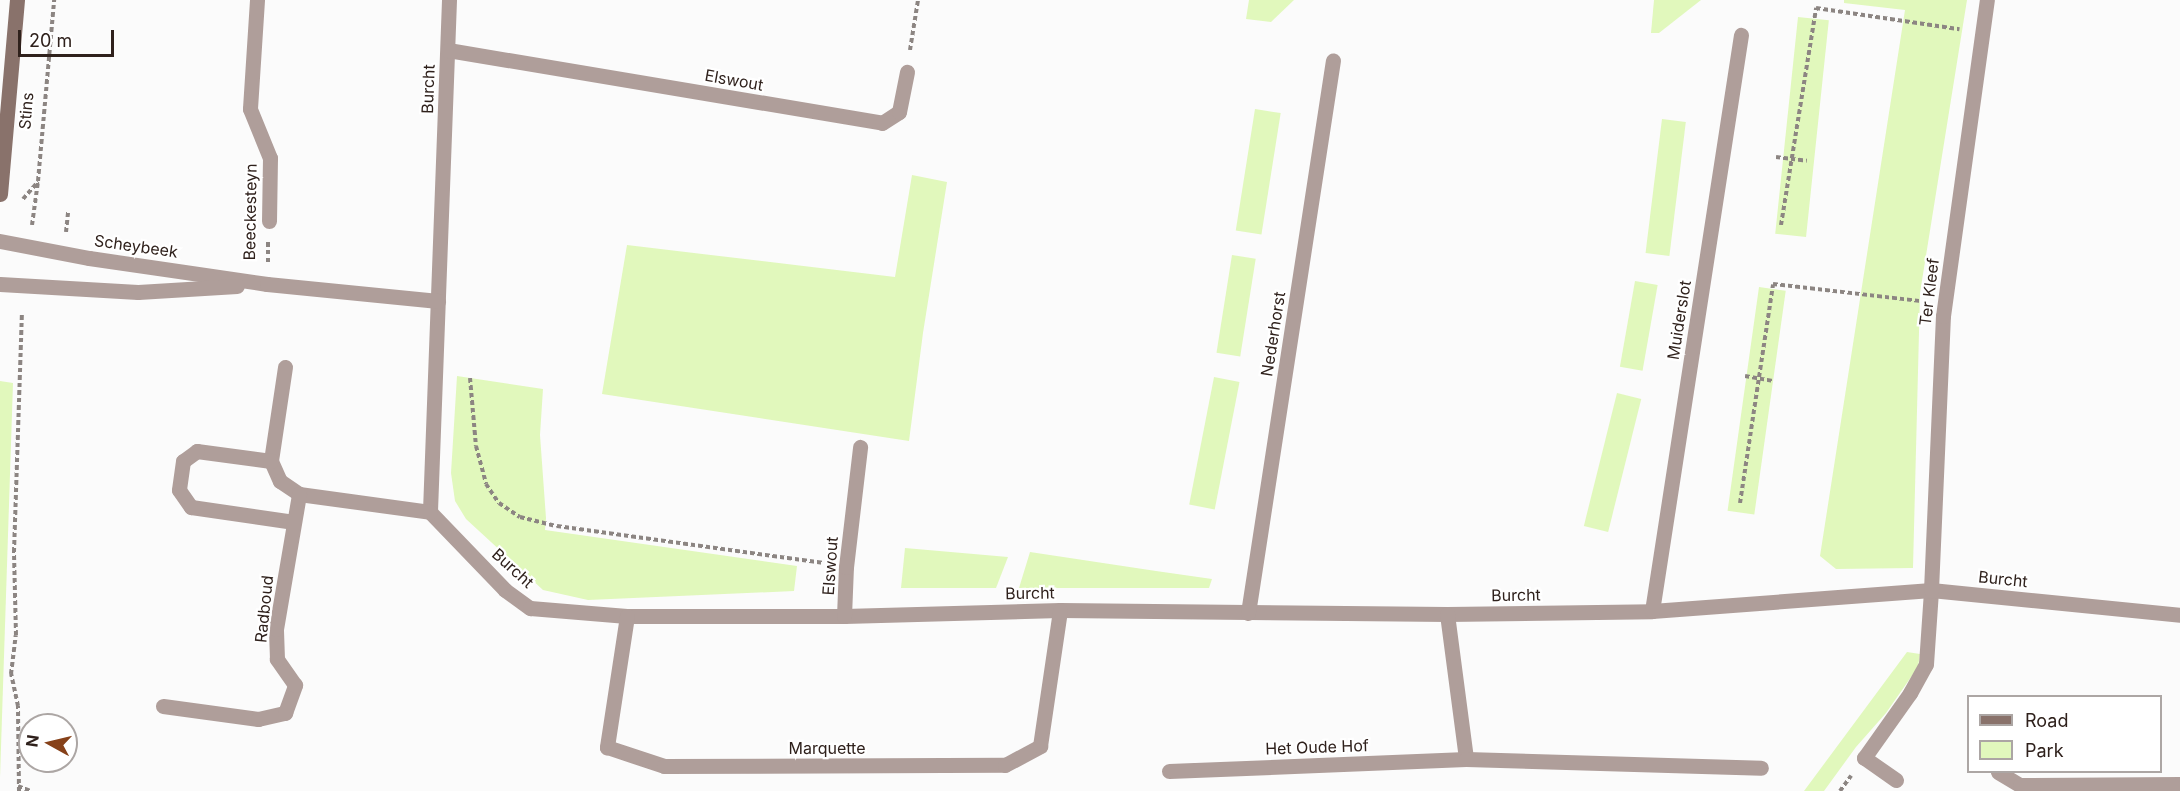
<!DOCTYPE html>
<style>
body{margin:0}
#map{position:relative;width:2180px;height:791px;overflow:hidden;background:#fbfbfb;font-family:Inter,sans-serif}
div>[style]{position:absolute}
[style*='--x']{left:calc(var(--x)*1px);top:calc(var(--y)*1px);width:calc(var(--w)*1px);rotate:calc(var(--a)*1deg)}
.green>*{inset:0;background:#e1f8bc;transform-origin:0 0}
.path>*{height:4px;margin-top:-2px;transform-origin:0;background:repeating-linear-gradient(90deg,#8c8582 0 4.5px,transparent 0 7.5px)}
.lane>*{height:15px;margin:-7.5px;padding:0 7.5px;transform-origin:7.5px;border-radius:7.5px;background:#af9e9a}
.street>*{height:15px;margin:-7.5px;padding:0 7.5px;transform-origin:7.5px;border-radius:7.5px;background:#af9e9a}
.secondary>*{height:15px;margin:-7.5px;padding:0 7.5px;transform-origin:7.5px;border-radius:7.5px;background:#89726b}
span{translate:-50% -50%;white-space:nowrap;text-align:center;line-height:1.15;-webkit-text-stroke:4.5px #fff;paint-order:stroke}
.street-label{font-size:16px;color:#2f211c}
.legend{position:absolute;left:1967px;top:695px;width:195px;height:78px;box-sizing:border-box;background:#fff;border:2px solid #aca6a4;margin:0;padding:8px 10px;list-style:none;font-size:18px;color:#2f211c}
.legend li{display:flex;align-items:center;gap:12px;height:30px}
.legend b{width:30px;border:2px solid #aca6a4}
.north{position:absolute;left:18px;top:713px;width:60px;height:60px;box-sizing:border-box;background:#fff;border:2px solid #aca6a4;border-radius:50%;rotate:278deg;font-size:16px;font-weight:700;line-height:24px;text-align:center;color:#2f211c}
.north::after{content:'';display:block;margin:auto;width:21px;height:27px;background:#864119;clip-path:polygon(50% 0,100% 100%,50% 72%,0 100%)}
.scale{position:absolute;left:18px;top:30px;width:96px;height:27px;box-sizing:border-box;border:3px solid #2f211c;border-top:0;padding-left:8px;font-size:18px;line-height:21px;white-space:nowrap;color:#2f211c;-webkit-text-stroke:4px #fff;paint-order:stroke}
</style>
<div id="map">
<div class="green">
<i style="clip-path:polygon(1249px 0,1294px 0,1271px 22px,1246px 19px)"></i>
<i style="clip-path:polygon(1654px 0,1701px 0,1659px 33px,1651px 33px)"></i>
<i style="clip-path:polygon(1844px 0,1967px 0,1920px 293px,1913px 568px,1836px 569px,1820px 556px,1905px 10px,1844px 3px)"></i>
<i style="left:1798px;top:17px;width:31px;height:218px;rotate:6deg"></i>
<i style="left:1255px;top:109px;width:26px;height:123px;rotate:9deg"></i>
<i style="left:1662px;top:119px;width:24px;height:135px;rotate:7deg"></i>
<i style="clip-path:polygon(912px 175px,947px 182px,923px 333px,909px 441px,602px 394px,627px 245px,895px 277px)"></i>
<i style="left:1232px;top:255px;width:24px;height:99px;rotate:9deg"></i>
<i style="left:1635px;top:281px;width:23px;height:87px;rotate:10deg"></i>
<i style="left:1759px;top:287px;width:27px;height:226px;rotate:8deg"></i>
<i style="clip-path:polygon(457px 376px,543px 389px,540px 435px,546px 518px,545px 530px,797px 566px,794px 591px,588px 600px,543px 590px,466px 519px,455px 501px,451px 473px)"></i>
<i style="left:1214px;top:377px;width:26px;height:130px;rotate:11deg"></i>
<i style="clip-path:polygon(0 381px,13px 383px,0 778px)"></i>
<i style="left:1617px;top:393px;width:25px;height:137px;rotate:14deg"></i>
<i style="clip-path:polygon(905px 548px,1008px 557px,996px 588px,901px 588px)"></i>
<i style="clip-path:polygon(1030px 552px,1156px 571px,1212px 579px,1209px 588px,1019px 588px)"></i>
<i style="clip-path:polygon(1907px 652px,1920px 654px,1918px 667px,1886px 713px,1856px 747px,1824px 791px,1804px 791px)"></i>
</div>
<div class="path">
<i style="--x:910;--y:50;--w:51;--a:-80.9"></i>
<i style="--x:1776;--y:157;--w:31;--a:7"></i>
<i style="--x:23;--y:199;--w:23;--a:-49"></i>
<i style="--x:32;--y:225;--w:44;--a:-82.2"></i>
<i style="--x:38;--y:181;--w:182;--a:-84.9"></i>
<i style="--x:1781;--y:225;--w:220;--a:-80.8"></i>
<i style="--x:1816;--y:8;--w:145;--a:8.4"></i>
<i style="--x:66;--y:232;--w:20;--a:-84"></i>
<i style="--x:268;--y:262;--w:20;--a:-90"></i>
<i style="--x:1745;--y:376;--w:28;--a:10"></i>
<i style="--x:470;--y:378;--w:68;--a:85"></i>
<i style="--x:476;--y:446;--w:39;--a:75"></i>
<i style="--x:486;--y:484;--w:23;--a:56"></i>
<i style="--x:499;--y:503;--w:25;--a:34"></i>
<i style="--x:520;--y:517;--w:38;--a:14"></i>
<i style="--x:557;--y:526;--w:268;--a:7.9"></i>
<i style="--x:1740;--y:503;--w:221;--a:-81.4"></i>
<i style="--x:1773;--y:284;--w:149;--a:6.6"></i>
<i style="--x:18;--y:786;--w:14;--a:21"></i>
<i style="--x:19;--y:791;--w:85;--a:-90.7"></i>
<i style="--x:18;--y:706;--w:33;--a:-102"></i>
<i style="--x:11;--y:674;--w:39;--a:-83"></i>
<i style="--x:16;--y:635;--w:83;--a:-91.4"></i>
<i style="--x:14;--y:552;--w:238;--a:-88.1"></i>
<i style="--x:1840;--y:791;--w:19;--a:-54"></i>
</div>
<div class="lane">
<i style="--x:1896;--y:780;--w:39;--a:-145"></i>
<i style="--x:1864;--y:758;--w:80;--a:-54.7"></i>
<i style="--x:1910;--y:693;--w:33;--a:-61"></i>
<i style="--x:1926;--y:664;--w:74;--a:-86.1"></i>
</div>
<div class="street">
<i style="--x:257;--y:0;--w:109;--a:93.7"></i>
<i style="--x:250;--y:109;--w:53;--a:67.8"></i>
<i style="--x:270;--y:158;--w:63;--a:90.9"></i>
<i style="--x:449;--y:0;--w:512;--a:92.13"></i>
<i style="--x:430;--y:512;--w:108;--a:46.1"></i>
<i style="--x:505;--y:590;--w:31;--a:36"></i>
<i style="--x:530;--y:608;--w:97;--a:4.7"></i>
<i style="--x:627;--y:616;--w:217;--a:0"></i>
<i style="--x:844;--y:616;--w:216;--a:-1.6"></i>
<i style="--x:1060;--y:610;--w:387;--a:0.6"></i>
<i style="--x:1447;--y:614;--w:205;--a:-0.8"></i>
<i style="--x:1652;--y:611;--w:280;--a:-4.3"></i>
<i style="--x:1931;--y:590;--w:250;--a:5.7"></i>
<i style="--x:448;--y:50;--w:440;--a:9.5"></i>
<i style="--x:882;--y:123;--w:20;--a:-33"></i>
<i style="--x:899;--y:112;--w:41;--a:-78.7"></i>
<i style="--x:0;--y:241;--w:91;--a:10.8"></i>
<i style="--x:89;--y:258;--w:180;--a:8.3"></i>
<i style="--x:267;--y:284;--w:172;--a:5.7"></i>
<i style="--x:0;--y:284;--w:138;--a:3.3"></i>
<i style="--x:138;--y:292;--w:99;--a:-3.5"></i>
<i style="--x:285;--y:367;--w:95;--a:98.5"></i>
<i style="--x:271;--y:461;--w:22;--a:66"></i>
<i style="--x:280;--y:481;--w:23;--a:34"></i>
<i style="--x:299;--y:494;--w:132;--a:7.8"></i>
<i style="--x:271;--y:461;--w:75;--a:-172.3"></i>
<i style="--x:197;--y:451;--w:17;--a:144"></i>
<i style="--x:183;--y:461;--w:29;--a:98"></i>
<i style="--x:179;--y:490;--w:21;--a:55"></i>
<i style="--x:191;--y:507;--w:104;--a:8.3"></i>
<i style="--x:1931;--y:590;--w:274;--a:-87.5"></i>
<i style="--x:1943;--y:316;--w:319;--a:-82.1"></i>
<i style="--x:1652;--y:611;--w:583;--a:-81.22"></i>
<i style="--x:1248;--y:613;--w:559;--a:-81.26"></i>
<i style="--x:1447;--y:614;--w:146;--a:82.5"></i>
<i style="--x:627;--y:616;--w:133;--a:98.7"></i>
<i style="--x:607;--y:747;--w:60;--a:18.4"></i>
<i style="--x:664;--y:766;--w:341;--a:-0.2"></i>
<i style="--x:1005;--y:765;--w:40;--a:-28"></i>
<i style="--x:1040;--y:746;--w:137;--a:-81.6"></i>
<i style="--x:844;--y:616;--w:49;--a:-87.7"></i>
<i style="--x:846;--y:567;--w:121;--a:-83.3"></i>
<i style="--x:163;--y:706;--w:96;--a:7.8"></i>
<i style="--x:258;--y:719;--w:28;--a:-13"></i>
<i style="--x:285;--y:713;--w:30;--a:-70"></i>
<i style="--x:295;--y:685;--w:32;--a:-125"></i>
<i style="--x:277;--y:659;--w:30;--a:-92"></i>
<i style="--x:276;--y:629;--w:137;--a:-80.3"></i>
<i style="--x:1169;--y:771;--w:297;--a:-2.3"></i>
<i style="--x:1466;--y:759;--w:295;--a:1.7"></i>
<i style="--x:1998;--y:772;--w:26;--a:31"></i>
<i style="--x:2020;--y:785;--w:160;--a:-0.4"></i>
</div>
<div class="secondary">
<i style="--x:0;--y:194;--w:195;--a:-85"></i>
</div>
<div class="street-label">
<span style="left:734px;top:80px;rotate:10deg">Elswout</span>
<span style="left:428px;top:89px;rotate:-88deg">Burcht</span>
<span style="left:26px;top:111px;rotate:-85deg">Stins</span>
<span style="left:250px;top:212px;rotate:-89deg">Beeckesteyn</span>
<span style="left:136px;top:246px;rotate:8deg">Scheybeek</span>
<span style="left:1929px;top:292px;rotate:-83deg">Ter Kleef</span>
<span style="left:1679px;top:320px;rotate:-81deg">Muiderslot</span>
<span style="left:1273px;top:334px;rotate:-81deg">Nederhorst</span>
<span style="left:830px;top:566px;rotate:-86deg">Elswout</span>
<span style="left:513px;top:568px;rotate:42deg">Burcht</span>
<span style="left:2003px;top:579px;rotate:6deg">Burcht</span>
<span style="left:1030px;top:593px;rotate:-1deg">Burcht</span>
<span style="left:1516px;top:595px;rotate:-1deg">Burcht</span>
<span style="left:264px;top:609px;rotate:-84deg">Radboud</span>
<span style="left:1317px;top:747px;rotate:-2deg">Het Oude Hof</span>
<span style="left:827px;top:748px">Marquette</span>
</div>
<ul class="legend">
<li><b style="height:8px;background:#89726b"></b>Road</li>
<li><b style="height:16px;background:#e1f8bc"></b>Park</li>
</ul>
<div class="north">N</div>
<div class="scale">20 m</div>
</div>
